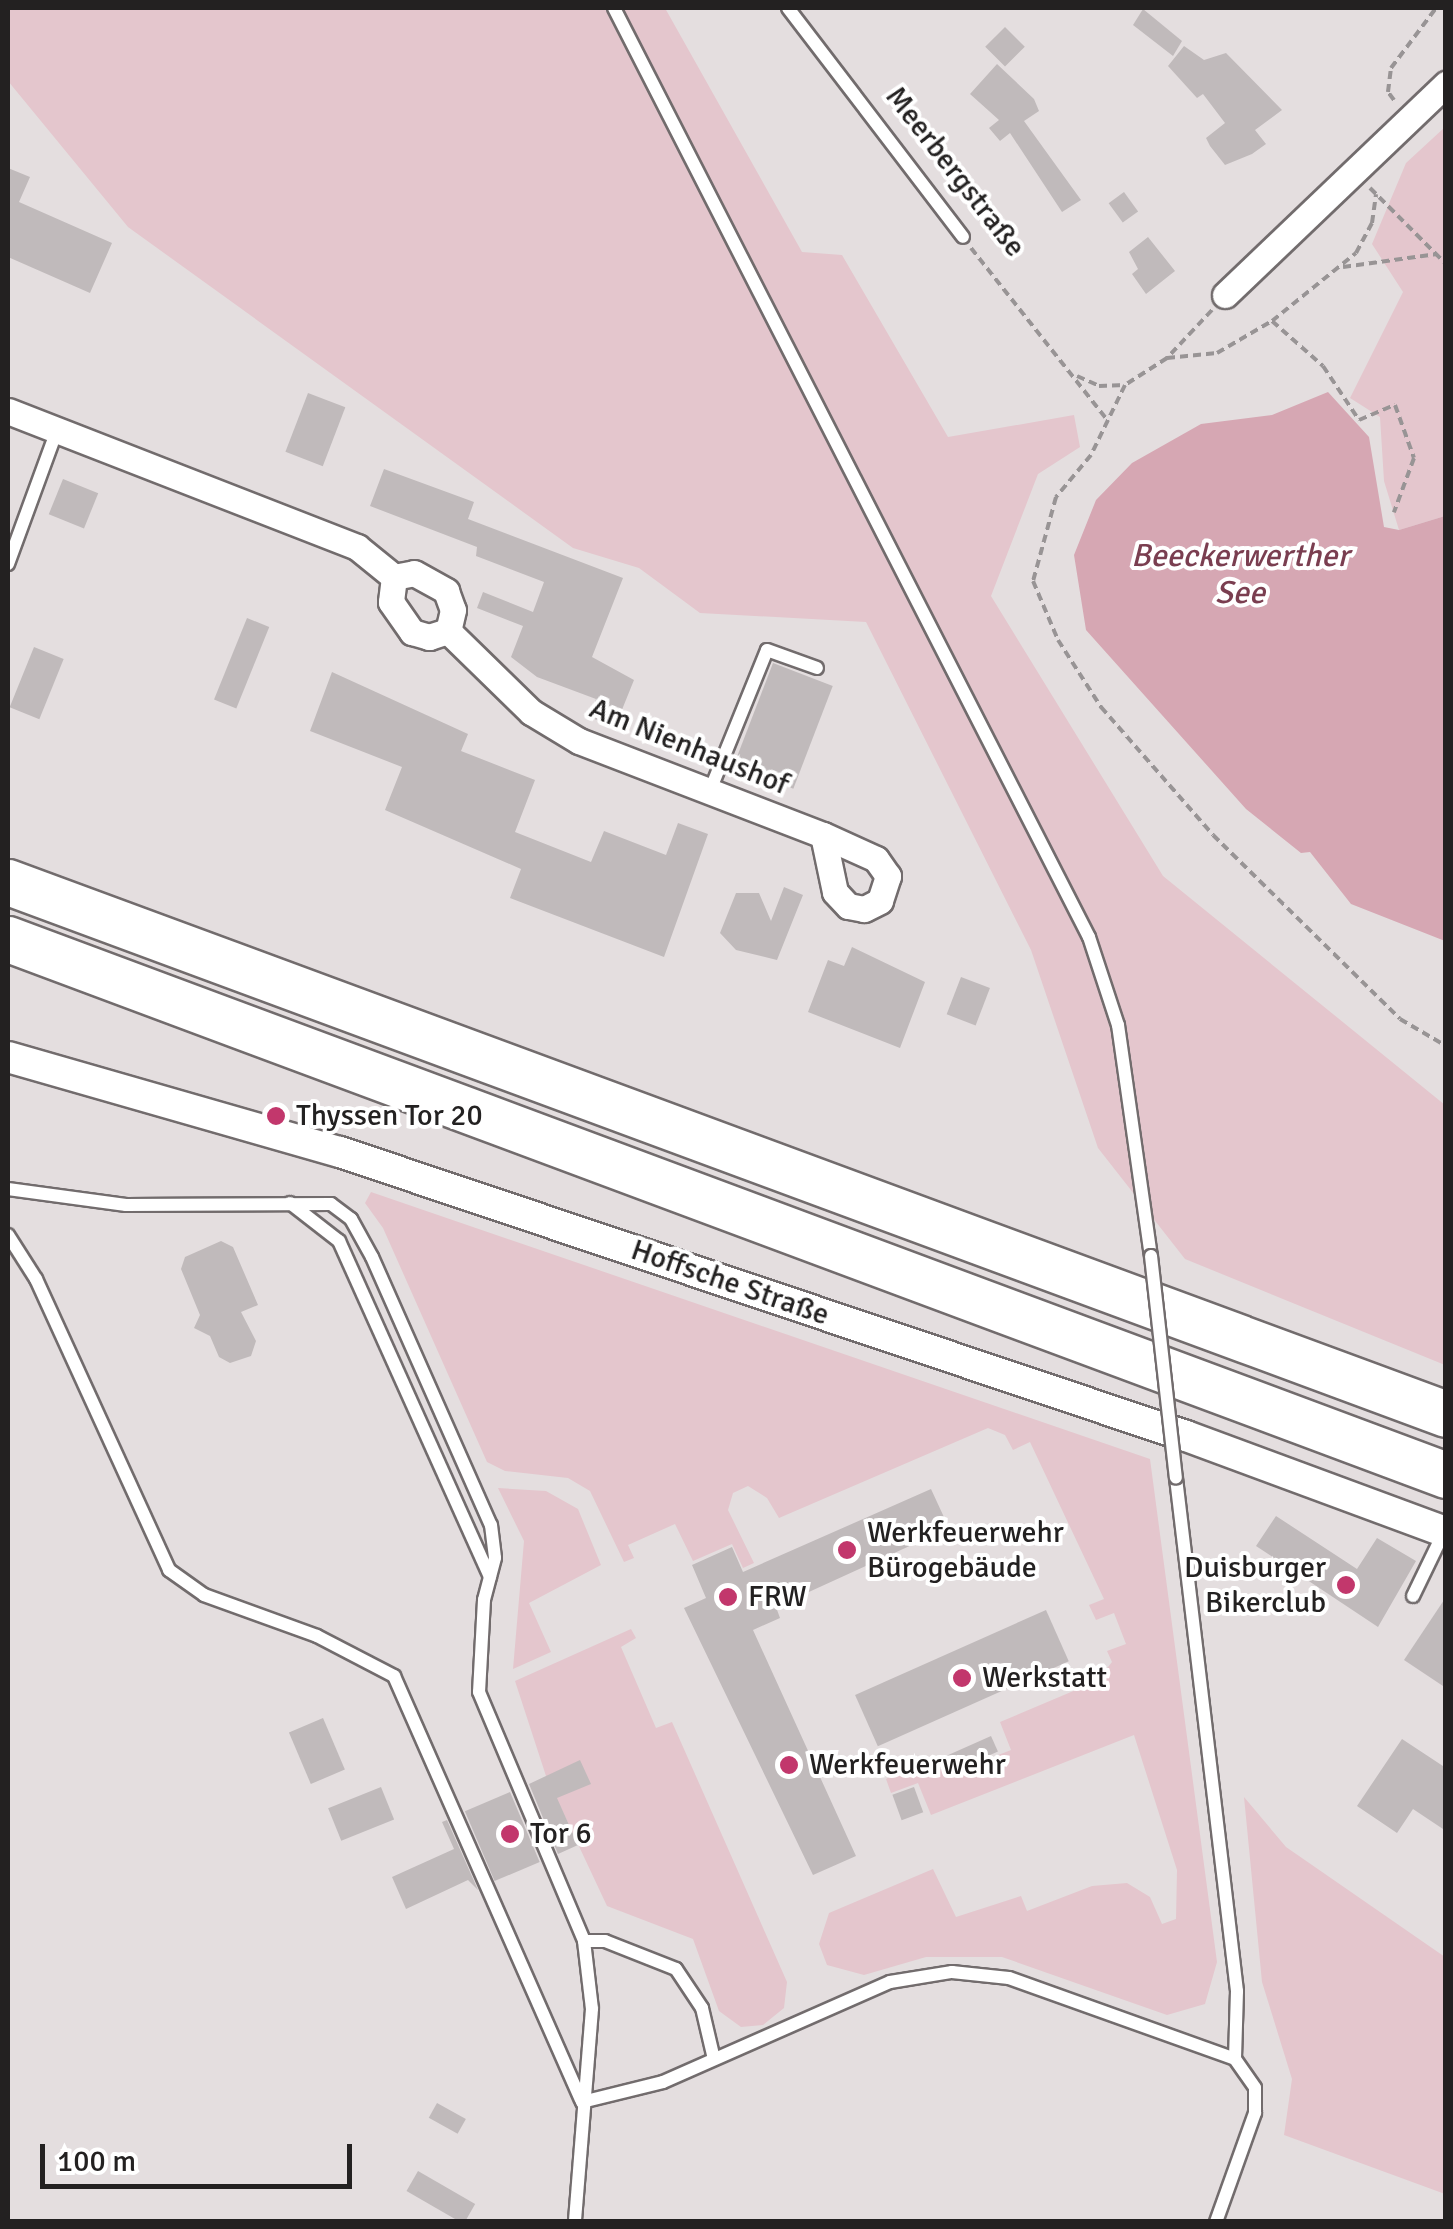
<!DOCTYPE html>
<meta charset="utf-8">
<style>
body{margin:0}
#map{position:relative;width:1453px;height:2229px;overflow:hidden;background:#e4dedf;font-family:Signika,sans-serif}
div>[style]{position:absolute}
[style*='--x']{left:calc(var(--x)*1px);top:calc(var(--y)*1px);width:calc(var(--w)*1px);rotate:calc(var(--a)*1deg)}
.green>*{inset:0;background:#e4c6cd}
.water>*{inset:0;background:#d6a7b3}
.building>*{inset:0;background:#c0babb;transform-origin:0 0}
.path>*{height:4px;margin-top:-2px;transform-origin:0;background:repeating-linear-gradient(90deg,#989495 0 8px,transparent 0 13px)}
.roads{filter:drop-shadow(2px 0 #726c6d) drop-shadow(-2px 0 #726c6d) drop-shadow(0 2px #726c6d) drop-shadow(0 -2px #726c6d)}
.service>*{height:12px;margin:-6px;padding:0 6px;transform-origin:6px;border-radius:6px;background:#fff}
.minor>*{height:25px;margin:-12.5px;padding:0 12.5px;transform-origin:12.5px;border-radius:12.5px;background:#fff}
.tertiary>*{height:30px;margin:-15px;padding:0 15px;transform-origin:15px;border-radius:15px;background:#fff}
.motorway>*{height:45px;margin:-22.5px;padding:0 22.5px;transform-origin:22.5px;border-radius:22.5px;background:#fff}
.bridges{filter:drop-shadow(2px 0 #726c6d) drop-shadow(-2px 0 #726c6d) drop-shadow(0 2px #726c6d) drop-shadow(0 -2px #726c6d)}
.service-bridge>*{height:12px;margin:-6px;padding:0 6px;transform-origin:6px;border-radius:6px;background:#fff}
.dots>*{width:28px;height:28px;translate:-50% -50%;box-sizing:border-box;border:5px solid #fff;border-radius:50%}
span{translate:-50% -50%;white-space:nowrap;text-align:center;line-height:1.15;-webkit-text-stroke:8px #fff;paint-order:stroke}
.street-label{font-size:30px;color:#232121}
.poi-label{font-size:30px;color:#232121}
.left{translate:0 -50%;text-align:left}
.right{translate:-100% -50%;text-align:right}
.water-label{font-size:32px;color:#7a3e50;font-style:italic}
.frame{position:absolute;inset:0;border:10px solid #232121;pointer-events:none}
.scale{position:absolute;left:40px;top:2144px;width:312px;height:45px;box-sizing:border-box;border:5px solid #232121;border-top:0;padding-left:12px;font-size:30px;line-height:35px;white-space:nowrap;color:#232121;-webkit-text-stroke:8px #fff;paint-order:stroke}
</style>
<div id="map">
<div class="green">
<i style="clip-path:polygon(8px 8px,665px 8px,802px 252px,842px 255px,948px 437px,1074px 415px,1080px 447px,1038px 474px,991px 596px,1163px 876px,1445px 1105px,1445px 1365px,1185px 1259px,1098px 1148px,1031px 950px,866px 622px,700px 613px,639px 568px,573px 548px,128px 227px,8px 81px)"></i>
<i style="clip-path:polygon(1445px 127px,1445px 516px,1399px 530px,1384px 481px,1380px 417px,1350px 398px,1403px 292px,1372px 244px,1406px 163px)"></i>
<i style="clip-path:polygon(371px 1192px,1150px 1459px,1217px 1962px,1205px 2004px,1167px 2015px,1002px 1957px,926px 1957px,864px 1975px,827px 1965px,819px 1944px,829px 1913px,933px 1869px,956px 1917px,1021px 1896px,1027px 1911px,1092px 1886px,1127px 1883px,1150px 1897px,1162px 1924px,1176px 1919px,1177px 1870px,1134px 1735px,931px 1815px,918px 1783px,891px 1793px,886px 1779px,914px 1760px,926px 1762px,930px 1773px,947px 1767px,950px 1774px,1011px 1750px,1000px 1722px,1097px 1681px,1112px 1662px,1107px 1651px,1126px 1644px,1114px 1613px,1096px 1620px,1089px 1605px,1104px 1599px,1030px 1442px,1013px 1450px,1005px 1435px,988px 1428px,779px 1518px,767px 1498px,748px 1486px,733px 1493px,728px 1510px,754px 1563px,743px 1568px,732px 1544px,693px 1561px,675px 1524px,628px 1545px,634px 1558px,624px 1562px,590px 1491px,568px 1478px,505px 1471px,487px 1462px,383px 1228px,365px 1203px)"></i>
<i style="clip-path:polygon(498px 1488px,546px 1491px,578px 1509px,601px 1565px,529px 1603px,551px 1652px,513px 1669px,524px 1541px)"></i>
<i style="clip-path:polygon(631px 1629px,636px 1638px,621px 1647px,656px 1728px,672px 1722px,787px 1982px,784px 2008px,763px 2025px,741px 2027px,719px 2011px,693px 1939px,607px 1906px,546px 1776px,515px 1681px)"></i>
<i style="clip-path:polygon(1244px 1797px,1286px 1847px,1445px 1957px,1445px 2194px,1284px 2135px,1292px 2079px,1262px 1982px)"></i>
</div>
<div class="water">
<i style="clip-path:polygon(1328px 392px,1369px 437px,1384px 527px,1399px 530px,1445px 516px,1445px 941px,1351px 904px,1310px 852px,1301px 853px,1246px 809px,1086px 630px,1074px 555px,1096px 500px,1132px 463px,1201px 424px,1272px 415px)"></i>
</div>
<div class="building">
<i style="clip-path:polygon(1143px 9px,1182px 41px,1173px 56px,1133px 25px)"></i>
<i style="left:1005px;top:27px;width:28px;height:28px;rotate:45deg"></i>
<i style="clip-path:polygon(1184px 46px,1204px 60px,1226px 53px,1282px 110px,1255px 130px,1266px 144px,1252px 154px,1225px 165px,1210px 146px,1206px 138px,1225px 123px,1203px 94px,1197px 98px,1168px 66px)"></i>
<i style="clip-path:polygon(997px 64px,1034px 99px,1039px 111px,1024px 121px,1081px 200px,1062px 212px,1010px 133px,1000px 141px,989px 128px,999px 120px,970px 94px)"></i>
<i style="clip-path:polygon(8px 168px,30px 177px,19px 202px,112px 243px,90px 293px,8px 257px)"></i>
<i style="left:1124px;top:192px;width:24px;height:19px;rotate:54deg"></i>
<i style="clip-path:polygon(1148px 237px,1175px 271px,1146px 294px,1132px 274px,1138px 269px,1129px 252px)"></i>
<i style="left:308px;top:393px;width:40px;height:63px;rotate:21deg"></i>
<i style="clip-path:polygon(384px 469px,474px 502px,468px 519px,623px 578px,592px 657px,634px 680px,615px 727px,589px 717px,596px 699px,537px 677px,511px 657px,523px 626px,477px 608px,483px 592px,533px 612px,544px 582px,476px 556px,477px 547px,370px 506px)"></i>
<i style="left:63px;top:479px;width:38px;height:38px;rotate:22deg"></i>
<i style="left:247px;top:618px;width:24px;height:88px;rotate:22deg"></i>
<i style="left:34px;top:647px;width:32px;height:65px;rotate:22deg"></i>
<i style="left:773px;top:663px;width:64px;height:110px;rotate:21deg"></i>
<i style="clip-path:polygon(332px 672px,468px 734px,461px 751px,535px 780px,515px 832px,591px 862px,604px 831px,666px 855px,678px 823px,708px 834px,664px 957px,510px 898px,521px 869px,385px 810px,402px 767px,310px 731px)"></i>
<i style="clip-path:polygon(784px 887px,803px 895px,777px 960px,736px 950px,720px 933px,736px 893px,759px 893px,771px 921px)"></i>
<i style="clip-path:polygon(852px 947px,925px 982px,900px 1048px,808px 1012px,828px 960px,844px 966px)"></i>
<i style="left:961px;top:977px;width:31px;height:40px;rotate:21deg"></i>
<i style="clip-path:polygon(221px 1241px,233px 1247px,258px 1305px,241px 1312px,256px 1341px,251px 1356px,230px 1363px,219px 1357px,210px 1336px,194px 1328px,200px 1315px,181px 1269px,185px 1257px)"></i>
<i style="clip-path:polygon(931px 1489px,949px 1528px,776px 1607px,780px 1618px,753px 1630px,856px 1856px,813px 1875px,684px 1608px,706px 1598px,692px 1565px,732px 1547px,743px 1572px)"></i>
<i style="clip-path:polygon(1276px 1516px,1357px 1569px,1377px 1538px,1416px 1561px,1378px 1627px,1256px 1546px)"></i>
<i style="clip-path:polygon(1446px 1597px,1446px 1688px,1404px 1660px)"></i>
<i style="left:1046px;top:1610px;width:56px;height:209px;rotate:66deg"></i>
<i style="left:323px;top:1718px;width:56px;height:37px;rotate:67deg"></i>
<i style="left:991px;top:1736px;width:17px;height:48px;rotate:66deg"></i>
<i style="clip-path:polygon(1402px 1739px,1446px 1768px,1446px 1831px,1413px 1809px,1397px 1833px,1357px 1806px)"></i>
<i style="clip-path:polygon(580px 1760px,591px 1784px,557px 1798px,578px 1845px,558px 1854px,529px 1784px)"></i>
<i style="left:381px;top:1787px;width:35px;height:57px;rotate:68deg"></i>
<i style="left:914px;top:1787px;width:27px;height:23px;rotate:70deg"></i>
<i style="left:510px;top:1792px;width:76px;height:49px;rotate:67deg"></i>
<i style="clip-path:polygon(447px 1820px,478px 1890px,468px 1880px,406px 1909px,392px 1877px,454px 1849px,442px 1822px)"></i>
<i style="left:437px;top:2103px;width:33px;height:17px;rotate:29deg"></i>
<i style="left:418px;top:2171px;width:66px;height:23px;rotate:30deg"></i>
</div>
<div class="path">
<i style="--x:1394;--y:100;--w:10;--a:-127"></i>
<i style="--x:1388;--y:92;--w:24;--a:-83"></i>
<i style="--x:1391;--y:68;--w:75;--a:-53.1"></i>
<i style="--x:1370;--y:188;--w:107;--a:45"></i>
<i style="--x:971;--y:248;--w:221;--a:51.6"></i>
<i style="--x:1343;--y:267;--w:95;--a:-7.9"></i>
<i style="--x:1212;--y:310;--w:66;--a:133.2"></i>
<i style="--x:1167;--y:358;--w:50;--a:147.3"></i>
<i style="--x:1125;--y:385;--w:78;--a:115.9"></i>
<i style="--x:1091;--y:455;--w:55;--a:129.8"></i>
<i style="--x:1056;--y:497;--w:87;--a:105.3"></i>
<i style="--x:1033;--y:581;--w:64;--a:67"></i>
<i style="--x:1058;--y:640;--w:80;--a:57.3"></i>
<i style="--x:1101;--y:707;--w:170;--a:48.8"></i>
<i style="--x:1213;--y:835;--w:262;--a:44.5"></i>
<i style="--x:1400;--y:1019;--w:53;--a:30.4"></i>
<i style="--x:1272;--y:321;--w:68;--a:41.4"></i>
<i style="--x:1323;--y:366;--w:65;--a:56.3"></i>
<i style="--x:1359;--y:420;--w:39;--a:-23"></i>
<i style="--x:1395;--y:405;--w:56;--a:70.3"></i>
<i style="--x:1414;--y:458;--w:58;--a:110.3"></i>
<i style="--x:1167;--y:358;--w:50;--a:-5.7"></i>
<i style="--x:1217;--y:353;--w:64;--a:-30.2"></i>
<i style="--x:1272;--y:321;--w:108;--a:-39"></i>
<i style="--x:1356;--y:253;--w:34;--a:-62"></i>
<i style="--x:1372;--y:223;--w:29;--a:-82"></i>
<i style="--x:1077;--y:376;--w:24;--a:24"></i>
<i style="--x:1099;--y:386;--w:26;--a:-2"></i>
</div>
<div class="roads">
<div class="service">
<i style="--x:614;--y:8;--w:1043;--a:62.92"></i>
<i style="--x:1089;--y:937;--w:93;--a:71.8"></i>
<i style="--x:1118;--y:1025;--w:233;--a:81.9"></i>
<i style="--x:788;--y:8;--w:288;--a:52.6"></i>
<i style="--x:8;--y:564;--w:143;--a:-69.9"></i>
<i style="--x:709;--y:793;--w:154;--a:-67.9"></i>
<i style="--x:767;--y:650;--w:53;--a:19.8"></i>
<i style="--x:8;--y:1189;--w:119;--a:7.7"></i>
<i style="--x:126;--y:1205;--w:205;--a:-0.3"></i>
<i style="--x:331;--y:1204;--w:25;--a:37"></i>
<i style="--x:351;--y:1219;--w:43;--a:61.1"></i>
<i style="--x:372;--y:1257;--w:293;--a:66.1"></i>
<i style="--x:491;--y:1525;--w:33;--a:83"></i>
<i style="--x:495;--y:1558;--w:43;--a:104.7"></i>
<i style="--x:484;--y:1600;--w:92;--a:93.1"></i>
<i style="--x:479;--y:1692;--w:270;--a:67.1"></i>
<i style="--x:584;--y:1941;--w:68;--a:83.3"></i>
<i style="--x:592;--y:2009;--w:214;--a:94.6"></i>
<i style="--x:290;--y:1203;--w:62;--a:37.8"></i>
<i style="--x:339;--y:1241;--w:368;--a:65.8"></i>
<i style="--x:8;--y:1235;--w:52;--a:57.5"></i>
<i style="--x:36;--y:1279;--w:320;--a:65.4"></i>
<i style="--x:169;--y:1570;--w:43;--a:35.5"></i>
<i style="--x:204;--y:1595;--w:120;--a:19.9"></i>
<i style="--x:317;--y:1636;--w:87;--a:27.5"></i>
<i style="--x:394;--y:1676;--w:463;--a:66.2"></i>
<i style="--x:1176;--y:1478;--w:517;--a:83.22"></i>
<i style="--x:1237;--y:1991;--w:68;--a:91.7"></i>
<i style="--x:1413;--y:1596;--w:71;--a:-64.2"></i>
<i style="--x:584;--y:1941;--w:21;--a:0"></i>
<i style="--x:605;--y:1941;--w:76;--a:21.5"></i>
<i style="--x:676;--y:1969;--w:47;--a:56.3"></i>
<i style="--x:702;--y:2008;--w:52;--a:76.8"></i>
<i style="--x:582;--y:2102;--w:83;--a:-13.9"></i>
<i style="--x:663;--y:2082;--w:248;--a:-23.8"></i>
<i style="--x:890;--y:1982;--w:63;--a:-9.2"></i>
<i style="--x:952;--y:1972;--w:57;--a:6"></i>
<i style="--x:1009;--y:1978;--w:240;--a:19.7"></i>
<i style="--x:1235;--y:2059;--w:35;--a:55"></i>
<i style="--x:1255;--y:2088;--w:25;--a:90"></i>
<i style="--x:1255;--y:2113;--w:116;--a:109.7"></i>
</div>
<div class="minor">
<i style="--x:1225;--y:295;--w:306;--a:-43.7"></i>
<i style="--x:8;--y:411;--w:375;--a:21.3"></i>
<i style="--x:357;--y:547;--w:48;--a:39"></i>
<i style="--x:394;--y:577;--w:25;--a:97"></i>
<i style="--x:391;--y:602;--w:37;--a:55"></i>
<i style="--x:412;--y:632;--w:18;--a:16"></i>
<i style="--x:429;--y:637;--w:20;--a:-18"></i>
<i style="--x:448;--y:631;--w:116;--a:44.3"></i>
<i style="--x:531;--y:712;--w:56;--a:31.1"></i>
<i style="--x:579;--y:741;--w:261;--a:21.1"></i>
<i style="--x:823;--y:835;--w:58;--a:24.4"></i>
<i style="--x:876;--y:859;--w:21;--a:55"></i>
<i style="--x:888;--y:876;--w:26;--a:108"></i>
<i style="--x:880;--y:901;--w:18;--a:153"></i>
<i style="--x:864;--y:909;--w:16;--a:-169"></i>
<i style="--x:848;--y:906;--w:19;--a:-133"></i>
<i style="--x:835;--y:892;--w:58;--a:-101.9"></i>
<i style="--x:394;--y:577;--w:20;--a:-11"></i>
<i style="--x:414;--y:573;--w:37;--a:29"></i>
<i style="--x:446;--y:591;--w:20;--a:70"></i>
<i style="--x:453;--y:610;--w:22;--a:103"></i>
</div>
<div class="tertiary">
<i style="--x:8;--y:1057;--w:345;--a:16"></i>
<i style="--x:340;--y:1152;--w:892;--a:18.56"></i>
<i style="--x:1186;--y:1436;--w:277;--a:20.3"></i>
</div>
<div class="motorway">
<i style="--x:8;--y:882;--w:1533;--a:20.3"></i>
<i style="--x:8;--y:939;--w:1535;--a:20.44"></i>
</div>
</div>
<div class="bridges">
<div class="service-bridge">
<i style="--x:1151;--y:1256;--w:223;--a:83.6"></i>
</div>
</div>
<div class="dots">
<i style="left:276px;top:1116px;background:#c2376c"></i>
<i style="left:847px;top:1550px;background:#c2376c"></i>
<i style="left:1346px;top:1585px;background:#c2376c"></i>
<i style="left:728px;top:1597px;background:#c2376c"></i>
<i style="left:962px;top:1678px;background:#c2376c"></i>
<i style="left:789px;top:1765px;background:#c2376c"></i>
<i style="left:510px;top:1834px;background:#c2376c"></i>
</div>
<div class="street-label">
<span style="left:955px;top:172px;rotate:52deg">Meerbergstraße</span>
<span style="left:689px;top:747px;rotate:22deg">Am Nienhaushof</span>
<span style="left:730px;top:1283px;rotate:19deg">Hoffsche Straße</span>
</div>
<div class="poi-label">
<span class="left" style="left:296px;top:1116px">Thyssen Tor 20</span>
<span class="left" style="left:867px;top:1550px">Werkfeuerwehr<br>Bürogebäude</span>
<span class="right" style="left:1326px;top:1585px">Duisburger<br>Bikerclub</span>
<span class="left" style="left:748px;top:1597px">FRW</span>
<span class="left" style="left:982px;top:1678px">Werkstatt</span>
<span class="left" style="left:809px;top:1765px">Werkfeuerwehr</span>
<span class="left" style="left:530px;top:1834px">Tor 6</span>
</div>
<div class="water-label">
<span style="left:1240px;top:575px">Beeckerwerther<br>See</span>
</div>
<div class="frame"></div>
<div class="scale">100 m</div>
</div>
